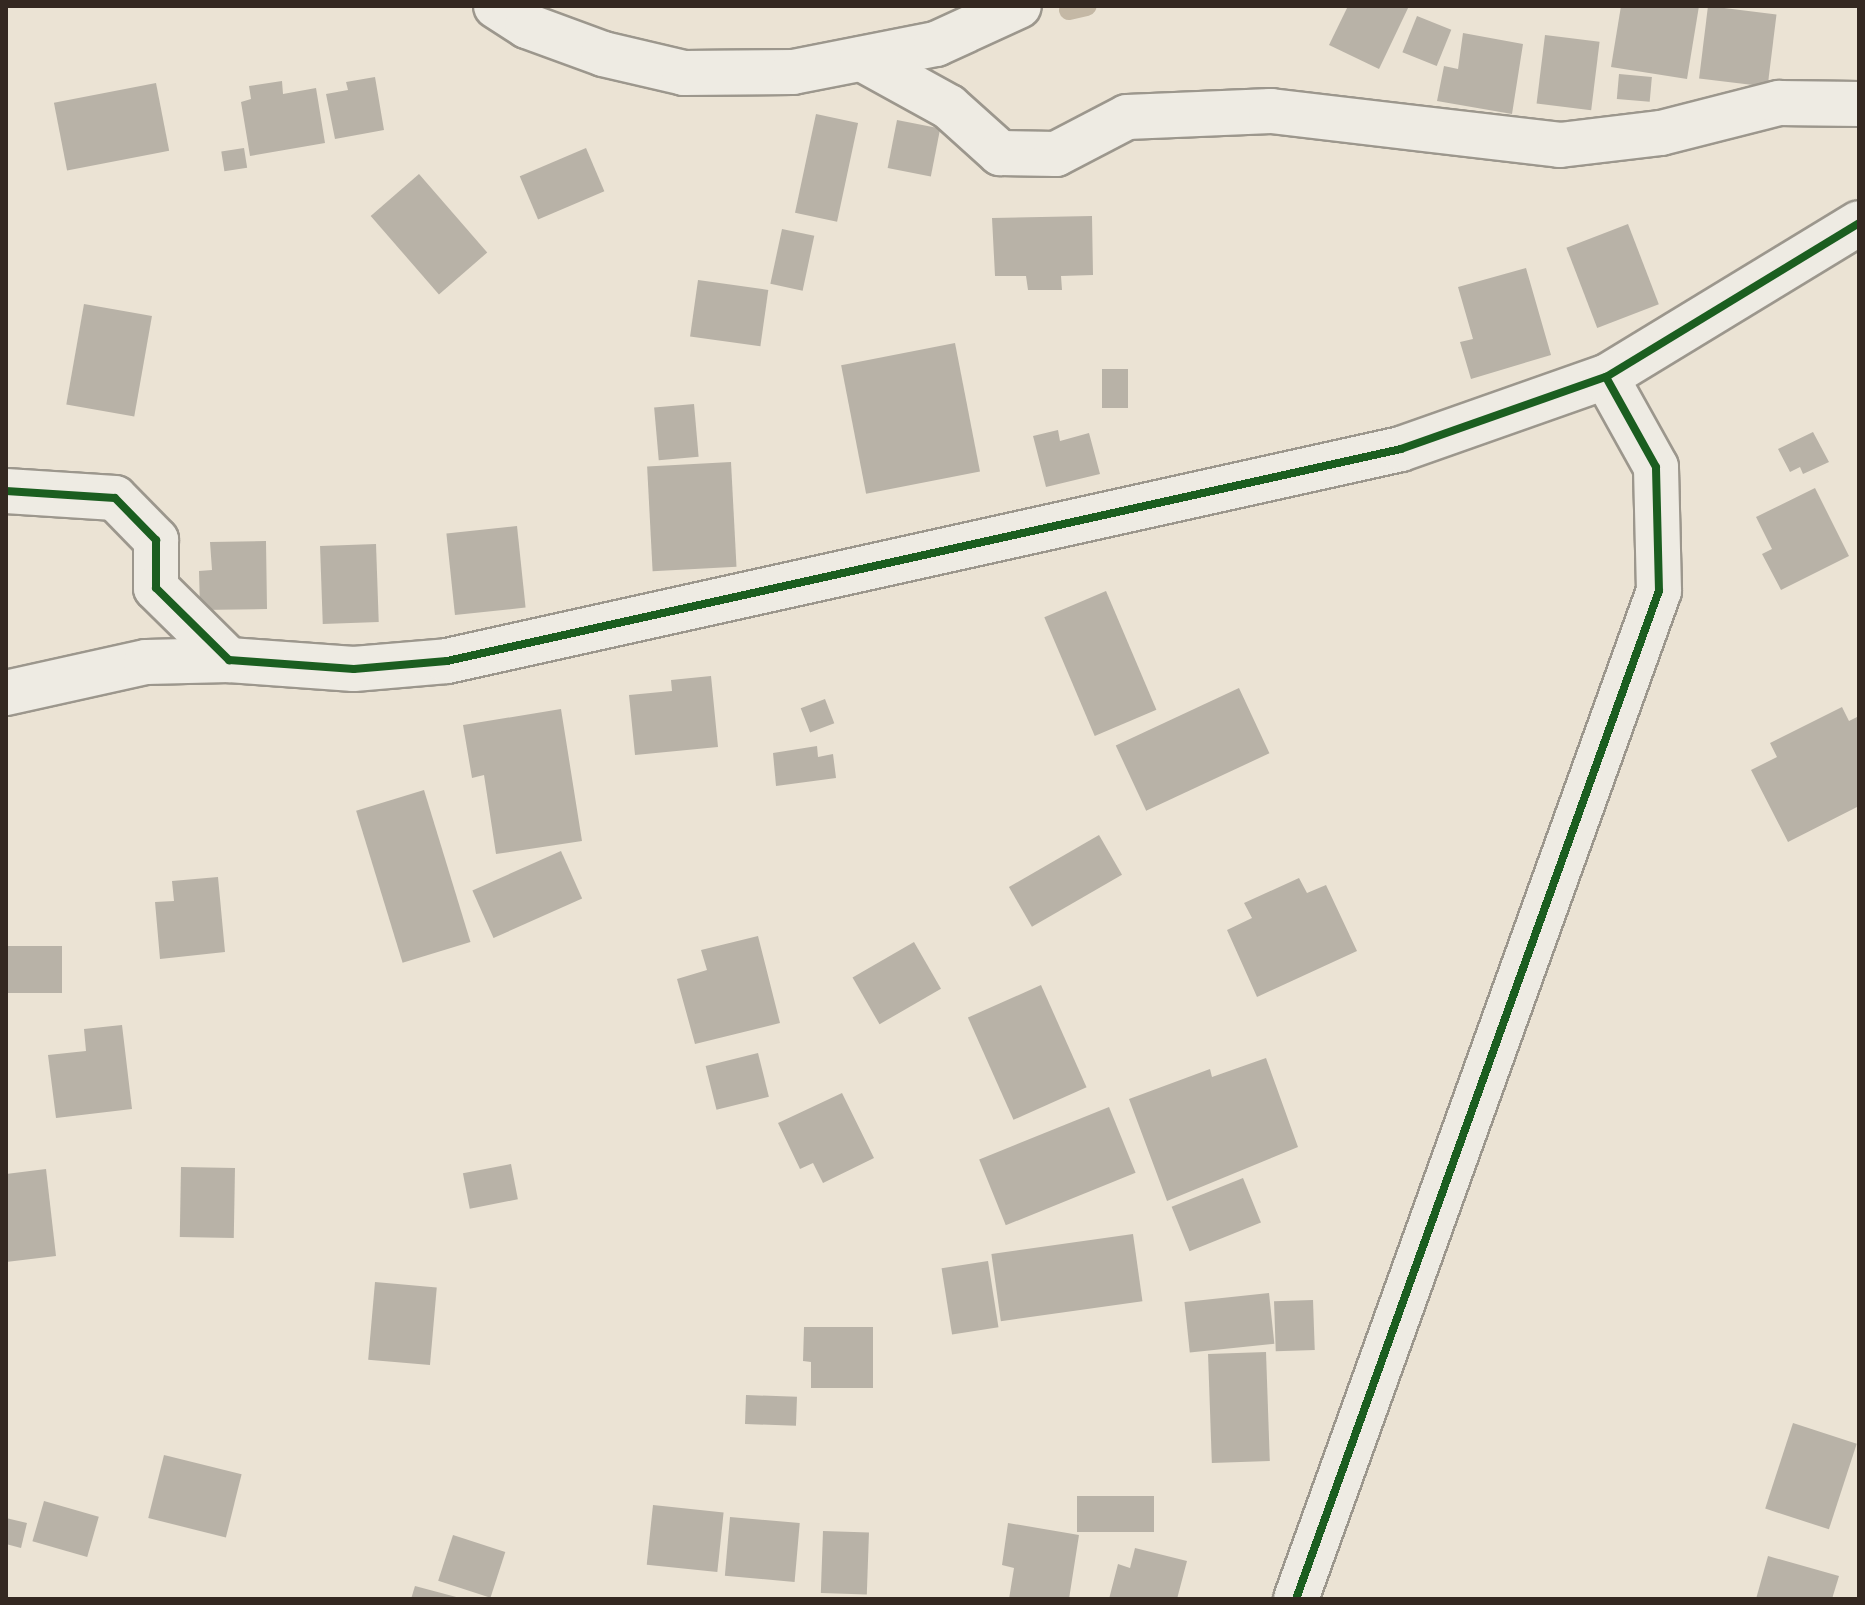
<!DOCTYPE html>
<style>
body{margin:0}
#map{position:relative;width:1865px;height:1605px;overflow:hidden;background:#ebe3d4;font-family:"Sorts Mill Goudy",serif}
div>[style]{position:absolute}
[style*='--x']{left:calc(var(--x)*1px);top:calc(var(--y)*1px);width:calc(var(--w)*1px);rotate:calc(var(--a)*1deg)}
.stream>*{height:20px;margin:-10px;padding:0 10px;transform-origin:10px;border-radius:10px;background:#c4b8a5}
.building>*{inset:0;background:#b8b2a7;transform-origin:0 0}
.roads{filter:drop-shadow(2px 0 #9c978d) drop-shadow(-2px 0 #9c978d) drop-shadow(0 2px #9c978d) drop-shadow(0 -2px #9c978d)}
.minor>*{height:44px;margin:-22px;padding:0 22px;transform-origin:22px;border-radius:22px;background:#eeebe3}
.cycleway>*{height:8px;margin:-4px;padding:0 4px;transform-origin:4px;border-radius:4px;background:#1b5e20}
span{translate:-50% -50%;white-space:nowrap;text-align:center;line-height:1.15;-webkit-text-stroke:8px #f8efdd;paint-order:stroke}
.frame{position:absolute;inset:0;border:8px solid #342821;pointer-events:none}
</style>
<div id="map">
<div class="stream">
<i style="--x:1069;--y:10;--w:18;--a:-13"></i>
</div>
<div class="building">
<i style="clip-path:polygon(1348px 6px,1409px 6px,1379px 69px,1329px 45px)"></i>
<i style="clip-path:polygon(1621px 6px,1699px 6px,1687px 79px,1611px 67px)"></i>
<i style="left:1708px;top:6px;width:69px;height:73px;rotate:7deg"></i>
<i style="left:1417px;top:16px;width:37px;height:39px;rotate:22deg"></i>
<i style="clip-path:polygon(1463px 33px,1523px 44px,1512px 114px,1437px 101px,1444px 66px,1458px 69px)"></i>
<i style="left:1545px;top:35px;width:55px;height:69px;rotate:7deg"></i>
<i style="left:1619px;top:74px;width:33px;height:25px;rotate:5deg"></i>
<i style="clip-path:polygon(375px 77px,384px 130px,335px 139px,326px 94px,348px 90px,346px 82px)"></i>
<i style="clip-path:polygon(282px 81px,283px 94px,316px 88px,325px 143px,250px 156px,241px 102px,251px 99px,249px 86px)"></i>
<i style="left:156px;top:83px;width:69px;height:104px;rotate:79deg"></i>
<i style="left:816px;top:114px;width:43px;height:101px;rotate:12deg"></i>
<i style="left:897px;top:120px;width:44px;height:49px;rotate:11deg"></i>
<i style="left:244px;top:148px;width:20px;height:23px;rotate:81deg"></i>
<i style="left:586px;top:148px;width:47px;height:72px;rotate:67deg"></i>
<i style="left:419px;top:174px;width:104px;height:64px;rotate:49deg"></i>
<i style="clip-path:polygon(1092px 216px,1093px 275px,1061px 276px,1062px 290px,1028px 290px,1026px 276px,995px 276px,992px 218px)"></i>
<i style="left:1628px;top:224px;width:86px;height:66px;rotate:69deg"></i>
<i style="left:782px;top:229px;width:33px;height:56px;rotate:12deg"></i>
<i style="clip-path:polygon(1526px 268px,1551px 355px,1471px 379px,1460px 342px,1473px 339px,1458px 287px)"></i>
<i style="left:698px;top:280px;width:71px;height:57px;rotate:8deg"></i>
<i style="left:84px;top:304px;width:69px;height:102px;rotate:10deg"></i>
<i style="left:955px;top:343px;width:131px;height:116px;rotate:79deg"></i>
<i style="left:1128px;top:369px;width:39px;height:26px;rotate:90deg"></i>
<i style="left:694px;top:404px;width:53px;height:40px;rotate:85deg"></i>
<i style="clip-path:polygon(1058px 430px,1060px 441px,1089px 433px,1100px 474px,1046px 487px,1033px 436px)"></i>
<i style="clip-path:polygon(1813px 432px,1829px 462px,1803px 474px,1800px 467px,1790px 472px,1778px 449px)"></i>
<i style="left:731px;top:462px;width:105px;height:84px;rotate:87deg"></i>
<i style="clip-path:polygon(1815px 488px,1849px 556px,1781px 590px,1762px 554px,1772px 549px,1756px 517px)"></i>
<i style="left:517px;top:526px;width:82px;height:71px;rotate:84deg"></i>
<i style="clip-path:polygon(266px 541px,267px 609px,200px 610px,199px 571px,212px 570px,210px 542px)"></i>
<i style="left:376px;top:544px;width:78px;height:56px;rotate:88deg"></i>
<i style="left:1106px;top:591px;width:129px;height:67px;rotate:67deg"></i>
<i style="clip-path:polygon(711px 676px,718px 747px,635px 755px,629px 695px,672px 691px,671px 680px)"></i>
<i style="left:1239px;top:688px;width:72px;height:136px;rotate:65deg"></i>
<i style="left:825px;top:699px;width:26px;height:26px;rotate:69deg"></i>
<i style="clip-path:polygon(1842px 707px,1849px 721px,1859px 716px,1859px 806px,1788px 842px,1751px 770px,1777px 757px,1770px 743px)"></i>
<i style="clip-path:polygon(561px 709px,582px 841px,496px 854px,484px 775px,472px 778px,463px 725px)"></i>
<i style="clip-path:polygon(817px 746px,818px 757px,833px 754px,836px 778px,776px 786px,773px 753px)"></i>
<i style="left:424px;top:790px;width:159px;height:71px;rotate:73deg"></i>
<i style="left:1099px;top:835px;width:46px;height:104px;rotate:60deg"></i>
<i style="left:561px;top:851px;width:52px;height:97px;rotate:66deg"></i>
<i style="clip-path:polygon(218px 877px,225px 952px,160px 959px,155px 902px,174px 901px,172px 881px)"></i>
<i style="clip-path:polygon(1299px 878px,1307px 893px,1326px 885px,1357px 951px,1257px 997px,1227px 930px,1252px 918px,1244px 903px)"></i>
<i style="clip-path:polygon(758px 936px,780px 1023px,695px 1044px,677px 979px,707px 970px,701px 950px)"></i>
<i style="left:914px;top:942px;width:54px;height:71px;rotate:60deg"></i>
<i style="left:6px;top:946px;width:56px;height:47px"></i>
<i style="left:1041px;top:985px;width:112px;height:80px;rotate:66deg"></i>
<i style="clip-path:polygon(122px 1025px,132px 1109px,56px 1118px,48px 1055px,86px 1051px,84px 1029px)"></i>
<i style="left:758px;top:1053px;width:45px;height:54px;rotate:76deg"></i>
<i style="clip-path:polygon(1266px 1058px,1298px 1147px,1167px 1201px,1129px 1099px,1210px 1069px,1212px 1077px)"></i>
<i style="clip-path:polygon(842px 1093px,874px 1158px,823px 1183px,813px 1163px,800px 1169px,778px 1123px)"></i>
<i style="left:1109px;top:1107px;width:71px;height:140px;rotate:68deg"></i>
<i style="left:511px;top:1164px;width:36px;height:49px;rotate:79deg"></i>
<i style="left:181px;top:1167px;width:54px;height:70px;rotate:1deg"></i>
<i style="clip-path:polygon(46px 1169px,56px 1256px,6px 1262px,6px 1174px)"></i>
<i style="left:1243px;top:1178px;width:48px;height:77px;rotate:68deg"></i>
<i style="left:1133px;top:1234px;width:68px;height:143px;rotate:82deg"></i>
<i style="left:988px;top:1261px;width:67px;height:47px;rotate:81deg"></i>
<i style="left:375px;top:1282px;width:62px;height:78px;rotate:5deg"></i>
<i style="left:1269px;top:1293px;width:51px;height:85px;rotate:84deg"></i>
<i style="left:1313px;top:1300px;width:50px;height:39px;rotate:88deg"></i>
<i style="clip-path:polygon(804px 1327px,873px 1327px,873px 1388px,811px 1388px,811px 1362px,803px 1361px)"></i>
<i style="left:1266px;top:1352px;width:109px;height:58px;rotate:88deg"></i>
<i style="left:746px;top:1395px;width:51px;height:29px;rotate:2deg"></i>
<i style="left:1793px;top:1423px;width:67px;height:90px;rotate:18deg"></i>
<i style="left:164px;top:1455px;width:80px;height:65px;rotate:14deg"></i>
<i style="left:1077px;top:1496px;width:77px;height:36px"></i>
<i style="left:44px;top:1501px;width:57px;height:42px;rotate:16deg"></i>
<i style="left:653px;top:1505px;width:71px;height:60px;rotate:6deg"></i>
<i style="left:730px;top:1517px;width:70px;height:59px;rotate:5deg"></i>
<i style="clip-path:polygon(6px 1518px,27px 1523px,21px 1548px,6px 1544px)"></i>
<i style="clip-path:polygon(1008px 1523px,1079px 1535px,1069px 1599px,1009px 1599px,1014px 1568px,1002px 1565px)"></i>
<i style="left:823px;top:1531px;width:46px;height:62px;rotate:2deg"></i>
<i style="left:453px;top:1535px;width:55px;height:48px;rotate:18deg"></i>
<i style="clip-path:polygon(1135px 1548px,1187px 1561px,1177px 1599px,1109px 1599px,1118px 1564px,1130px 1568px)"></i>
<i style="clip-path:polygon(1768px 1556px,1839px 1576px,1832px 1599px,1756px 1599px)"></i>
<i style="clip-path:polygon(415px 1586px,460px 1598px,460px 1599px,411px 1599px)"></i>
</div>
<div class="roads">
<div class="minor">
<i style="--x:496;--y:6;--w:37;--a:33"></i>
<i style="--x:527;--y:26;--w:81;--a:20.2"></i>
<i style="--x:603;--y:54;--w:83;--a:13.2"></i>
<i style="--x:684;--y:73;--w:109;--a:-0.5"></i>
<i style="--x:793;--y:72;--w:146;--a:-11.1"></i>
<i style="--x:936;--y:44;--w:91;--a:-24.6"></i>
<i style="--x:862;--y:59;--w:99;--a:28.9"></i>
<i style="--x:949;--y:107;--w:69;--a:42"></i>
<i style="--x:1000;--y:153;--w:56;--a:1"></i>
<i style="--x:1056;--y:154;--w:80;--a:-27.5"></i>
<i style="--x:1127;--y:117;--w:144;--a:-2.4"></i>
<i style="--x:1271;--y:111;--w:291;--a:6.7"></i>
<i style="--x:1560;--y:145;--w:102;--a:-6.8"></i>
<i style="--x:1661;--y:133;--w:122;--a:-14.3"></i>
<i style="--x:1779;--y:103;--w:80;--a:0.7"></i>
<i style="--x:6;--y:491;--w:109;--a:3.7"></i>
<i style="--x:115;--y:498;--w:59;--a:45.7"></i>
<i style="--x:156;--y:540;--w:48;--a:90"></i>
<i style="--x:156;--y:588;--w:103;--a:44.6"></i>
<i style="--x:229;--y:660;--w:125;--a:4.1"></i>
<i style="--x:354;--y:669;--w:93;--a:-4.9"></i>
<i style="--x:447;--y:661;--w:977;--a:-12.53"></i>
<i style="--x:1401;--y:449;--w:217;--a:-19.4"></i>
<i style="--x:1606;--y:377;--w:296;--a:-31.3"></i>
<i style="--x:6;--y:693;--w:143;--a:-12.5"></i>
<i style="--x:146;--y:662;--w:83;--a:-1.4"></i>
<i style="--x:1296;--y:1599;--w:1071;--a:-70.2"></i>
<i style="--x:1659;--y:591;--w:124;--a:-91.4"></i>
<i style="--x:1656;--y:467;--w:103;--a:-119.1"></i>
</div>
</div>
<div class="cycleway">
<i style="--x:6;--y:491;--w:109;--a:3.7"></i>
<i style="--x:115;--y:498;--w:59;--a:45.7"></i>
<i style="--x:156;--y:540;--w:48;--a:90"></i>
<i style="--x:156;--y:588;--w:103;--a:44.6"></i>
<i style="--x:229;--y:660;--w:125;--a:4.1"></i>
<i style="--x:354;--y:669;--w:93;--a:-4.9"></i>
<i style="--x:447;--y:661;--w:977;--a:-12.53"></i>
<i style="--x:1401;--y:449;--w:217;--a:-19.4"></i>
<i style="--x:1606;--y:377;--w:296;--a:-31.3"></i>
<i style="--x:1296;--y:1599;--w:1071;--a:-70.2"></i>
<i style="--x:1659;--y:591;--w:124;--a:-91.4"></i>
<i style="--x:1656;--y:467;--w:103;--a:-119.1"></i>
</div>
<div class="frame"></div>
</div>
